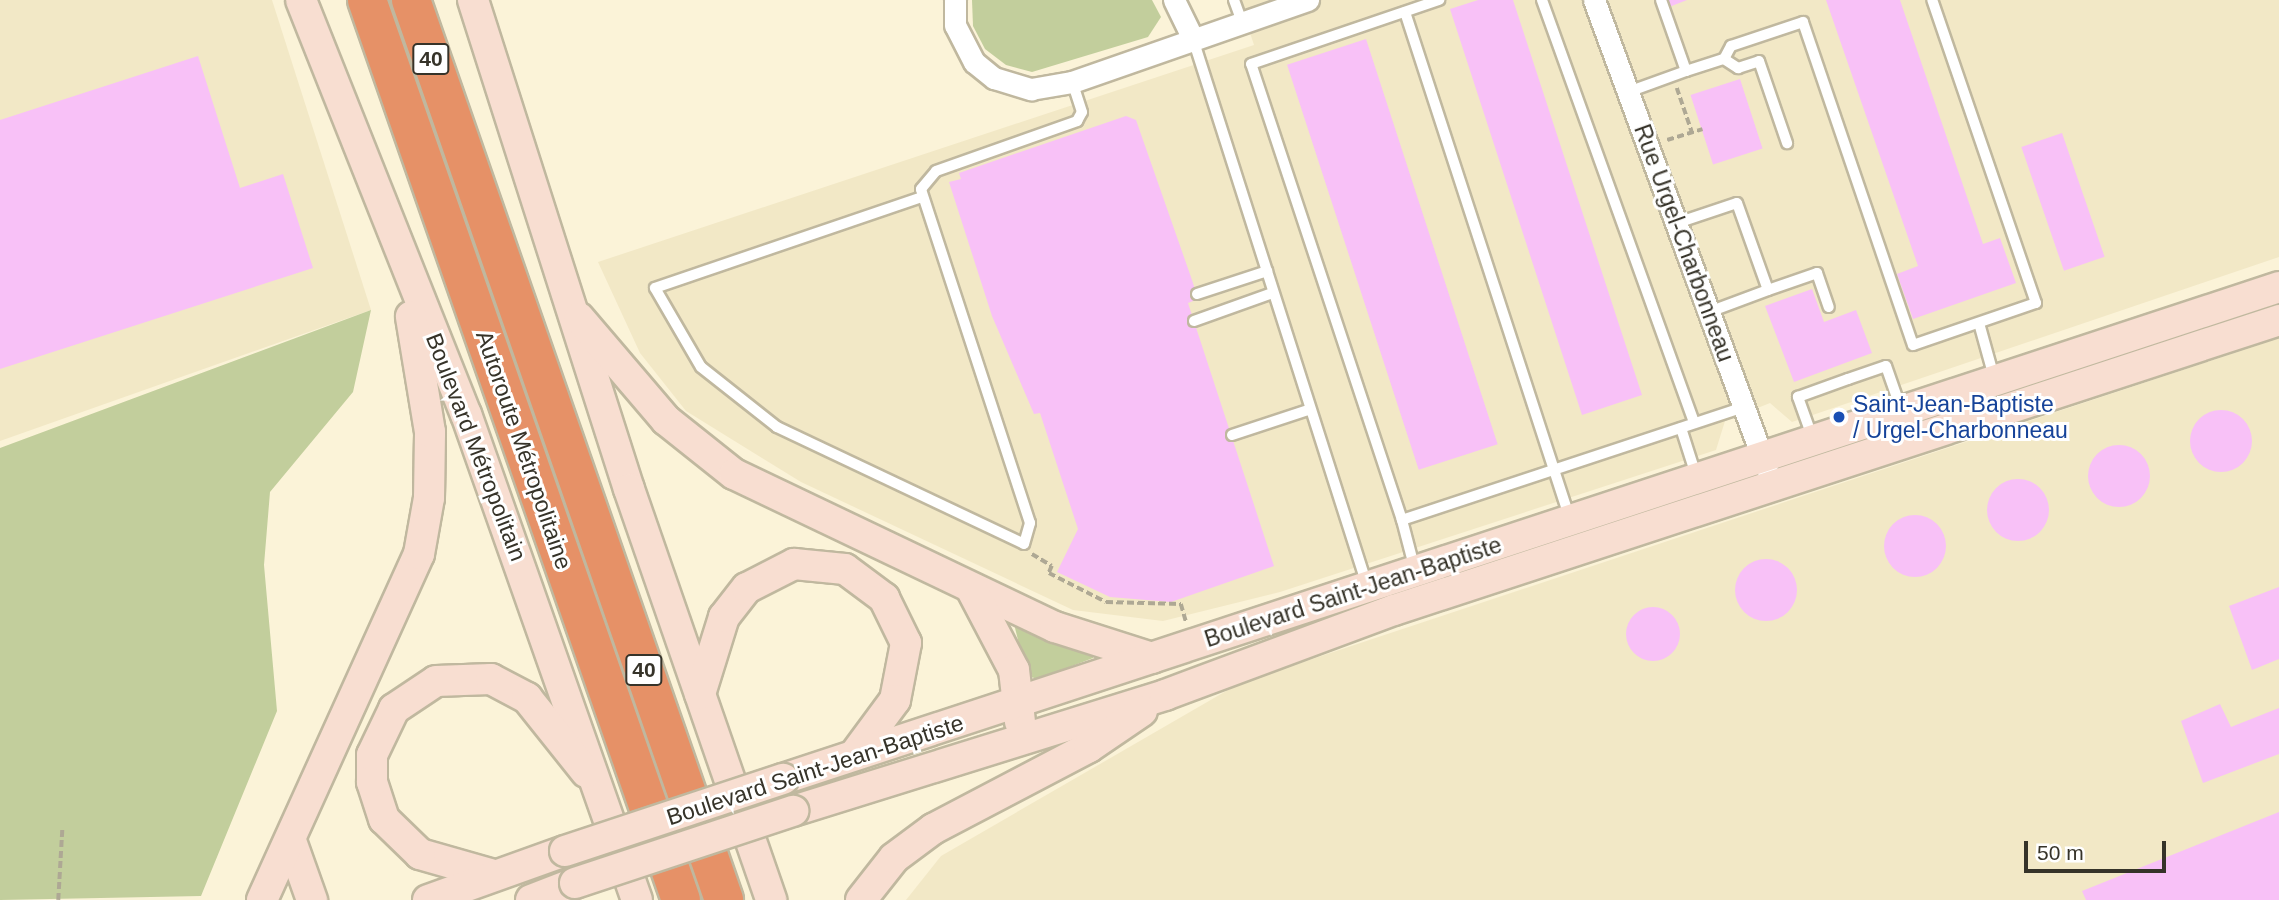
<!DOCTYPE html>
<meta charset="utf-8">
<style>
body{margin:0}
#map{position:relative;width:2279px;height:900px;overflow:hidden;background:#fbf3d8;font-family:Arial,sans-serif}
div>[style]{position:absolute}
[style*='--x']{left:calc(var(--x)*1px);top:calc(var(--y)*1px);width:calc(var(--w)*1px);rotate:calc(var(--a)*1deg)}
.built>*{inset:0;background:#f2e8c6}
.green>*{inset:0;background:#c2ce9c}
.building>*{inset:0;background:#f8c1f7;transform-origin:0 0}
.round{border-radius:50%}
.path>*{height:3.5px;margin-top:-1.75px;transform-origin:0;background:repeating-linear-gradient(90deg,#aea894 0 7px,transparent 0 10.5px)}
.roads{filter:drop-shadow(2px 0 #c0b89f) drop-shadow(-2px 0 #c0b89f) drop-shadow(0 2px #c0b89f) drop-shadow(0 -2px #c0b89f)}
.lane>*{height:10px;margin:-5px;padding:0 5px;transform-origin:5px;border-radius:5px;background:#fff}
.street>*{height:21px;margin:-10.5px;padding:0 10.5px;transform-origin:10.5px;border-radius:10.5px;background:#fff}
.secondary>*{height:30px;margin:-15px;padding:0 15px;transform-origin:15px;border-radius:15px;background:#f8ded1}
.highway>*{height:38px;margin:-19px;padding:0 19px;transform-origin:19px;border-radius:19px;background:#e69167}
.bridges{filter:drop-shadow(2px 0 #c0b89f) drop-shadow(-2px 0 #c0b89f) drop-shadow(0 2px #c0b89f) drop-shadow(0 -2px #c0b89f)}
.secondary-bridge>*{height:30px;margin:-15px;padding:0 15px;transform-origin:15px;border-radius:15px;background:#f8ded1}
.dots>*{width:19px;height:19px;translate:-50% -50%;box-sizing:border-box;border:4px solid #fff;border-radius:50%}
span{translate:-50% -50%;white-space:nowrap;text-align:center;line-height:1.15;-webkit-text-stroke:6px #fff;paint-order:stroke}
.shield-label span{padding:2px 5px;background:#fff;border:2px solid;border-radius:5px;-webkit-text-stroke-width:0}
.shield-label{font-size:21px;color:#363329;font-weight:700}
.street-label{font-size:23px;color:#363329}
.transit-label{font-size:23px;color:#164399}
.left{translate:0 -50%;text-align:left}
.scale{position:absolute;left:2024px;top:841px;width:142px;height:32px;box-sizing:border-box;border:4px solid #363329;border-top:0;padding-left:9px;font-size:21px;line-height:24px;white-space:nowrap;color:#363329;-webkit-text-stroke:5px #fff;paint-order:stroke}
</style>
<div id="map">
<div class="built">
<i style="clip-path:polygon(0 0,272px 0,371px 310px,0 441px)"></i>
<i style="clip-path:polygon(1239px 0,2279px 0,2279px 257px,1792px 422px,1770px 403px,1725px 421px,1716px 450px,1280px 592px,1163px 621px,1073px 610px,801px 482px,686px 411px,640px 353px,598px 262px,1254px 45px)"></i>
<i style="clip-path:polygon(2279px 338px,2279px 900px,906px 900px,941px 856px,1240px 683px)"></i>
</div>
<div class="green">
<i style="clip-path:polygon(972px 0,1152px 0,1161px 17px,1148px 37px,1032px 72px,1006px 65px,985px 49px,973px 26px)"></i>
<i style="clip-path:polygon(371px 310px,353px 392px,270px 492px,264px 565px,277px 711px,201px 896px,0 900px,0 448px)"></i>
<i style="clip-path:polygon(1013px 620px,1094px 653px,1093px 658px,1038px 679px,1027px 676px)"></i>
</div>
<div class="building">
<i style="clip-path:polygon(1478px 0,1513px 0,1642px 395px,1582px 415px,1450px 9px)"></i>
<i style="clip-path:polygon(1666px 0,1687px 0,1669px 7px)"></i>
<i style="clip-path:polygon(1826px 0,1900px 0,1983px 244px,2000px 238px,2016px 283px,1913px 319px,1897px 274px,1918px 266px)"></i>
<i style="left:1366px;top:39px;width:426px;height:83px;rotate:72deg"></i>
<i style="clip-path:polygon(198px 56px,240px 188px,283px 174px,313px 268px,0 369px,0 120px)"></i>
<i style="left:1740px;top:79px;width:73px;height:52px;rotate:72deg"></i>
<i style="clip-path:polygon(1126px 116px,1136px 120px,1192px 280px,1198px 299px,1188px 303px,1274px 566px,1171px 602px,1110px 597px,1057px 572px,1078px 529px,1040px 413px,1034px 414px,992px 316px,949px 182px,961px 179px,959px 173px)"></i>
<i style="left:2062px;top:133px;width:131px;height:43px;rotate:71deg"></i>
<i style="clip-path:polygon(1812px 289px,1824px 322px,1856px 310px,1872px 353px,1794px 382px,1765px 306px)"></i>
<i class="round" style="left:2190px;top:410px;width:62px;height:62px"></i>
<i class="round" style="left:2088px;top:445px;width:62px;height:62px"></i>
<i class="round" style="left:1987px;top:479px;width:62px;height:62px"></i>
<i class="round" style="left:1884px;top:515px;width:62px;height:62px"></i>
<i class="round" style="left:1735px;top:559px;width:62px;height:62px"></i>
<i style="clip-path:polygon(2279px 587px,2279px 659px,2252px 670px,2229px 606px)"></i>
<i class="round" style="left:1626px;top:607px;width:54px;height:54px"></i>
<i style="clip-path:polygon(2220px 704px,2231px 727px,2279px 708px,2279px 754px,2203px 783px,2181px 721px)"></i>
<i style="clip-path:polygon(2279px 812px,2279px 900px,2086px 900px,2082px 891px)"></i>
</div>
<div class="path">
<i style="--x:1677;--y:88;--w:46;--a:71.2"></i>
<i style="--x:1667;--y:140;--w:37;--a:-17"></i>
<i style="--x:1032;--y:554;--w:23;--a:31"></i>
<i style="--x:1052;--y:566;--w:8;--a:113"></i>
<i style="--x:1049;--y:573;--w:64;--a:27"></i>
<i style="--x:1106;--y:602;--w:75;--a:1.5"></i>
<i style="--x:1181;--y:604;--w:18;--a:74"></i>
<i style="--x:58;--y:900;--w:70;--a:-86.7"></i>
</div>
<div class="roads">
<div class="lane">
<i style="--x:1234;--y:0;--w:23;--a:70"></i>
<i style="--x:1542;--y:0;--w:449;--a:70.2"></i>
<i style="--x:1405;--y:12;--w:533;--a:71.97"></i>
<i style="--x:1193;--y:39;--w:573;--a:72.32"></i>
<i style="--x:1724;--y:59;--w:15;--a:-62"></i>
<i style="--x:1731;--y:46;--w:76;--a:-18.4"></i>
<i style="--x:1803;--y:22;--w:341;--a:71.2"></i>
<i style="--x:1913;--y:345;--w:130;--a:-18.9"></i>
<i style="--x:2036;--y:303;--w:320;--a:-108.9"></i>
<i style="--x:1686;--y:71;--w:40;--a:-18"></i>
<i style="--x:1724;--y:59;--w:17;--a:33"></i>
<i style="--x:1738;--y:68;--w:22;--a:-18"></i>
<i style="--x:1759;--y:61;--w:87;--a:71.1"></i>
<i style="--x:1628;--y:92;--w:62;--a:-19.9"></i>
<i style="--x:1686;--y:71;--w:75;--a:-109.4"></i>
<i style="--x:922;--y:197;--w:282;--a:161.2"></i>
<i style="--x:655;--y:288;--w:91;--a:59.8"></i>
<i style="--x:701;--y:367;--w:97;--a:38.3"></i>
<i style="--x:777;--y:427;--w:273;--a:25.3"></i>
<i style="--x:1024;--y:544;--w:22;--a:-74"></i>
<i style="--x:1030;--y:523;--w:351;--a:-108.1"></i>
<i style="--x:921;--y:189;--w:23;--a:-50"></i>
<i style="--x:936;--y:171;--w:150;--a:-19.5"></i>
<i style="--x:1077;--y:121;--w:10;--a:-61"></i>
<i style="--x:1082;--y:112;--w:32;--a:-108"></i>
<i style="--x:1677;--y:223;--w:63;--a:-18.4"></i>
<i style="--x:1737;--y:203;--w:92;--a:70.4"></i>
<i style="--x:1768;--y:290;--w:63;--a:159.6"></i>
<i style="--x:1768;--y:290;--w:52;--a:-19.1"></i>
<i style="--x:1817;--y:273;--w:36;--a:71"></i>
<i style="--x:1197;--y:294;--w:74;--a:-18.2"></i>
<i style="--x:1194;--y:321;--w:81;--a:-19.6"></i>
<i style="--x:1979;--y:323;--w:56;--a:74.5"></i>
<i style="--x:1681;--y:428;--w:49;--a:72.3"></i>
<i style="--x:1232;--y:435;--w:80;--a:-18.2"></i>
<i style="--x:1813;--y:439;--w:45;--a:-109.7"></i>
<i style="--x:1798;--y:397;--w:53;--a:-19.8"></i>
<i style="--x:1848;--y:379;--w:40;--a:-18.9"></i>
<i style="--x:1886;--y:366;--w:46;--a:70.8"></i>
<i style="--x:1402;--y:520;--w:480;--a:-108.3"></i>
<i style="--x:1251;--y:64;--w:199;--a:-18.8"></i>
<i style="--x:1415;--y:570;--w:52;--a:-104.6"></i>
<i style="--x:1402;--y:520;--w:360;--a:-18.3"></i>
</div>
<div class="street">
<i style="--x:955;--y:0;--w:25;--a:90"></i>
<i style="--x:955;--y:25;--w:42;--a:62.8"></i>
<i style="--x:974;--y:62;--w:26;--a:39"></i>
<i style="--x:994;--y:78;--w:39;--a:17"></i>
<i style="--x:1031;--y:89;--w:42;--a:-9.7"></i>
<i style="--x:1072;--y:82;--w:250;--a:-19.2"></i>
<i style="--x:1174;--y:0;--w:43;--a:64"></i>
<i style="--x:1594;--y:0;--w:499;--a:69.8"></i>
</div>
<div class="secondary">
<i style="--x:301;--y:0;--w:446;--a:68.3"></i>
<i style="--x:466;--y:414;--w:515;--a:70.62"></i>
<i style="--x:473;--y:0;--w:513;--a:72.31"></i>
<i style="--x:629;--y:489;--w:435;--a:70.9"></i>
<i style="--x:579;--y:318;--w:134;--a:49.5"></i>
<i style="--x:666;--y:420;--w:87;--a:38.5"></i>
<i style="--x:734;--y:474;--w:356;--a:25.5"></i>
<i style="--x:1055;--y:627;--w:102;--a:17.7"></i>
<i style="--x:972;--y:590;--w:90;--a:62.3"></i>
<i style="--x:1014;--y:670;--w:52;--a:83.4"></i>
<i style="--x:700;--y:694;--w:81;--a:-72.7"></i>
<i style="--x:724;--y:617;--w:37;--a:-52"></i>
<i style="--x:747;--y:588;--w:53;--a:-27.1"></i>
<i style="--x:794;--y:564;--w:51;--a:5.6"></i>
<i style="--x:845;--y:569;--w:49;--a:36.6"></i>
<i style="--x:884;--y:598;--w:50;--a:63.9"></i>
<i style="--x:906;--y:643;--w:58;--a:100.9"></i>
<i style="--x:895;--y:700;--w:67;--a:126.5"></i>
<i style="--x:783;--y:779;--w:1575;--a:-18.2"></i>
<i style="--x:793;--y:811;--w:390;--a:-17.3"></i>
<i style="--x:1165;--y:695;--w:244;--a:-20.4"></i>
<i style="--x:1394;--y:610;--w:931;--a:-18.14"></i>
<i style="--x:291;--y:841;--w:63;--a:70.4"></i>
<i style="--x:490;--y:874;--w:73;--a:-164.1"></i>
<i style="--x:420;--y:854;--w:50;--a:-135.8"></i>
<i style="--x:384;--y:819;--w:39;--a:-108"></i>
<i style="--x:372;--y:782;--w:27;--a:-90"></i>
<i style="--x:372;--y:755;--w:51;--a:-64.4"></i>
<i style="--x:394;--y:709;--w:50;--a:-33.7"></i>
<i style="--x:436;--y:681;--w:55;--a:-2.1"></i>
<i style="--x:491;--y:679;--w:41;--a:27.8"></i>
<i style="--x:527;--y:698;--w:95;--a:51.4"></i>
<i style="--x:262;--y:900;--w:380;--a:-65.6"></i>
<i style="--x:419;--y:554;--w:57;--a:-79.9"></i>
<i style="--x:429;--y:498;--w:66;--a:-89.1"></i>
<i style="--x:430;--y:432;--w:117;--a:-99.4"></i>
<i style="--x:428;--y:900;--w:145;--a:-19.7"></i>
<i style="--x:531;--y:900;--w:47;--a:-21.1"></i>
<i style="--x:861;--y:900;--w:53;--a:-51.8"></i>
<i style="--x:894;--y:858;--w:49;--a:-36.6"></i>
<i style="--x:933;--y:829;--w:176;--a:-27.7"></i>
<i style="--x:1089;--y:747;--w:64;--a:-34.2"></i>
</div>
<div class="highway">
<i style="--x:367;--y:0;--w:953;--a:70.77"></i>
<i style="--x:411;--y:0;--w:953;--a:70.82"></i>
</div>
</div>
<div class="bridges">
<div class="secondary-bridge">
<i style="--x:565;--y:851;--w:230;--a:-18.3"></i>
<i style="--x:575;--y:883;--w:230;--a:-18.3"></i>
</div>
</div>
<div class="dots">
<i style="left:1839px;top:417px;background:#1a4fb4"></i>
</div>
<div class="shield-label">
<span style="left:431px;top:59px">40</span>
<span style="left:644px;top:670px">40</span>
</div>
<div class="street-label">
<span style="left:1684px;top:243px;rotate:70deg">Rue Urgel-Charbonneau</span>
<span style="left:476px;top:447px;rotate:69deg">Boulevard Métropolitain</span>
<span style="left:524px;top:450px;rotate:71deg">Autoroute Métropolitaine</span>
<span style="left:1353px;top:592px;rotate:-18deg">Boulevard Saint-Jean-Baptiste</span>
<span style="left:815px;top:770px;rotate:-18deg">Boulevard Saint-Jean-Baptiste</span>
</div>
<div class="transit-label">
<span class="left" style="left:1853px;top:417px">Saint-Jean-Baptiste<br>/ Urgel-Charbonneau</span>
</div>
<div class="scale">50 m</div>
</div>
